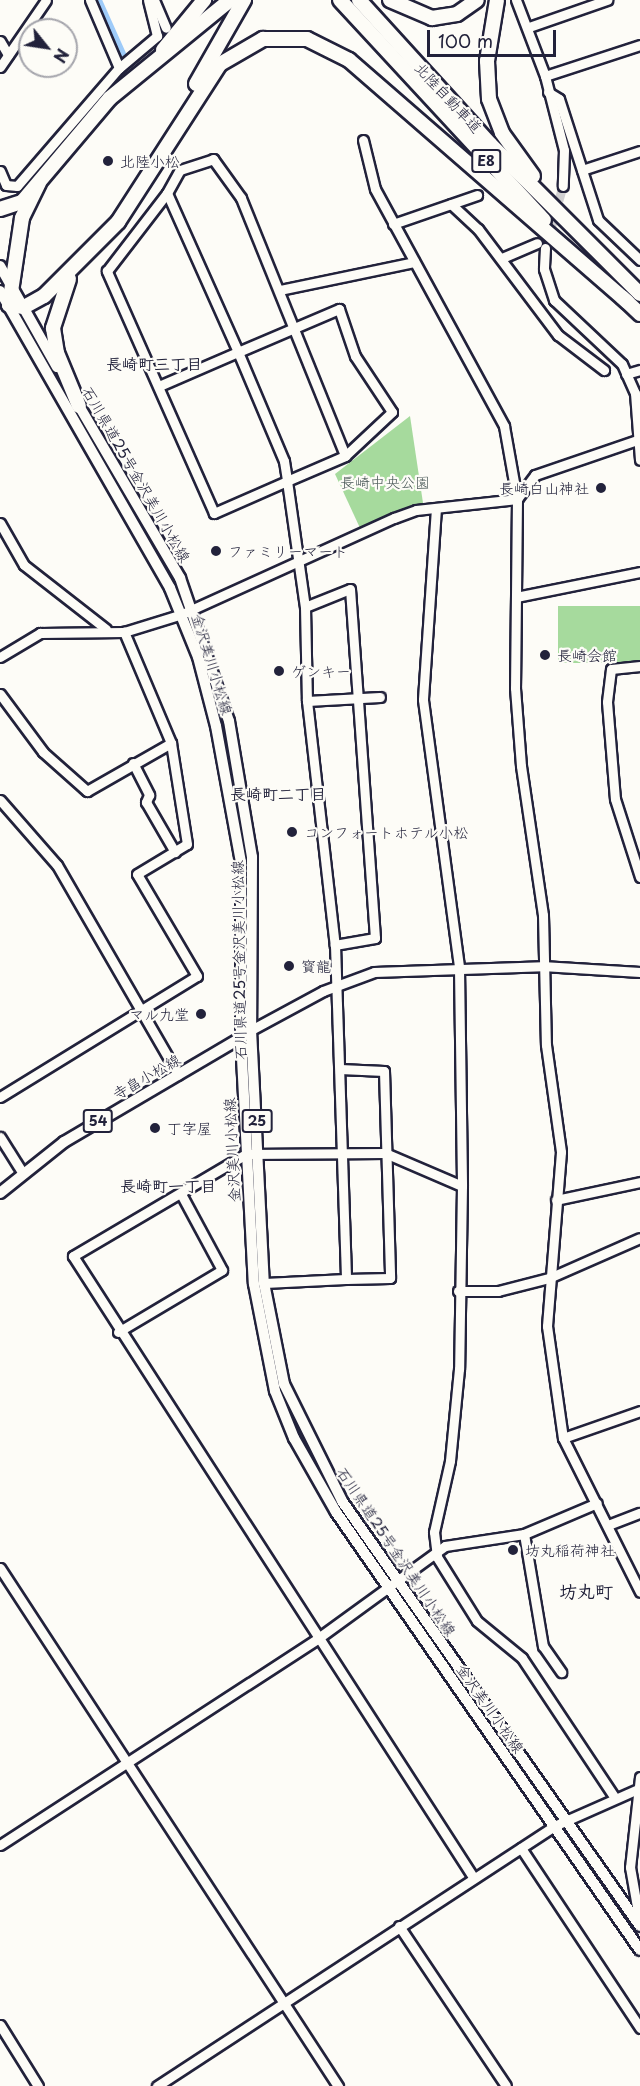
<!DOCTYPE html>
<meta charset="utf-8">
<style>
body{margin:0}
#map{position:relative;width:640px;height:2086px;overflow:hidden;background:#fdfcf7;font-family:"Playpen Sans","Klee One",sans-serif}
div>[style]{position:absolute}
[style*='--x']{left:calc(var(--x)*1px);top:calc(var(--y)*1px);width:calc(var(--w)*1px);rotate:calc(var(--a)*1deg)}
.green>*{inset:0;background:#a6da9d;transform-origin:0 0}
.canal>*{height:9px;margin:-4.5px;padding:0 4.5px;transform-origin:4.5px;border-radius:4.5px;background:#9ecbf9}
.minor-tunnel>*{height:9px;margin-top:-4.5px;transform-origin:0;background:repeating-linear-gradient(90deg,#d1d0d1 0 9px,transparent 0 13.5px)}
.roads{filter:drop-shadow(2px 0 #22223b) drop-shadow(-2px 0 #22223b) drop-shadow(0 2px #22223b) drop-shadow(0 -2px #22223b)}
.minor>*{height:9px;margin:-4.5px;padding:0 4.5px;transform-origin:4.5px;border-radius:4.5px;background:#fdfcf7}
.major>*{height:10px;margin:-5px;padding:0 5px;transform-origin:5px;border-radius:5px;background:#fdfcf7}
.highway>*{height:14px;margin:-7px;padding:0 7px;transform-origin:7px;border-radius:7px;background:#fdfcf7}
.dots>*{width:16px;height:16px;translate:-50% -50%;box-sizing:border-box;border:3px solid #fdfcf7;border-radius:50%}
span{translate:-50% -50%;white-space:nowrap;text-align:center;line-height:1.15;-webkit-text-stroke:4.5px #fdfcf7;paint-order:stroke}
.shield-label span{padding:2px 4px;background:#fdfcf7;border:2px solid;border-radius:4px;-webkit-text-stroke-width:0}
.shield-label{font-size:14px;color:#22223b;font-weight:700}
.street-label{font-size:15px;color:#22223b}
.poi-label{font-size:15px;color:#22223b}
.left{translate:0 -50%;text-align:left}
.right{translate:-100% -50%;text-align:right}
.park-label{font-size:15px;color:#4a5958}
.neighbourhood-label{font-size:16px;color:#22223b;font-weight:700}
.quarter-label{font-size:18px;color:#22223b;font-weight:700}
.north{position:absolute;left:18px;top:18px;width:60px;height:60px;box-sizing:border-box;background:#fdfcf7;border:2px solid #a5a5ac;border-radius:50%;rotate:120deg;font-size:16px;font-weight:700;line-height:24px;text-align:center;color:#22223b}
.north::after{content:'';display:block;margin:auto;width:21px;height:27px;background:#22223b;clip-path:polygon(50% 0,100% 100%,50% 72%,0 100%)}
.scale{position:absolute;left:427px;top:30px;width:129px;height:27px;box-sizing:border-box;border:3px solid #22223b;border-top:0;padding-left:8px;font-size:18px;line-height:21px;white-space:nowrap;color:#22223b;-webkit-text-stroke:4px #fdfcf7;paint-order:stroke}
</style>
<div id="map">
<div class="green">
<i style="clip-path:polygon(410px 416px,423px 503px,360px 528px,335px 474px)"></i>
<i style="left:640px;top:606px;width:57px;height:82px;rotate:90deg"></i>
</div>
<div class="canal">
<i style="--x:97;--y:0;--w:61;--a:65.9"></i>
</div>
<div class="minor-tunnel">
<i style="--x:548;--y:239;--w:55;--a:-74.2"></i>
</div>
<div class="roads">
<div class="minor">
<i style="--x:90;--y:0;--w:74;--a:66.9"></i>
<i style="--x:154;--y:0;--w:30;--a:67"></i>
<i style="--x:516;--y:0;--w:81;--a:69.1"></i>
<i style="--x:545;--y:76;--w:76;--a:75.6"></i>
<i style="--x:564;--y:150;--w:36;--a:92"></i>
<i style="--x:529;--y:27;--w:83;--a:-19.1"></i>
<i style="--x:0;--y:41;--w:16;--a:60"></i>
<i style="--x:0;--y:67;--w:81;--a:-55.5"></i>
<i style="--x:545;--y:76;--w:100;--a:-18.1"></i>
<i style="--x:548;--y:92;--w:13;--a:32"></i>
<i style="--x:559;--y:99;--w:127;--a:72.1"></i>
<i style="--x:598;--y:220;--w:58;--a:43.6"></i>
<i style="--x:363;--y:140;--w:50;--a:76.2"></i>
<i style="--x:375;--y:189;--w:270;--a:61.4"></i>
<i style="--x:504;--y:426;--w:74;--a:79.9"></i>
<i style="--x:517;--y:499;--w:189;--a:90.6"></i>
<i style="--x:515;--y:688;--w:78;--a:85.6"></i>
<i style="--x:521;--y:766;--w:151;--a:81.6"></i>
<i style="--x:543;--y:915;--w:130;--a:88.7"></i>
<i style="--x:546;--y:1045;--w:108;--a:82"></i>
<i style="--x:561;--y:1152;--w:175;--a:94.6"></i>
<i style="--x:547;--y:1326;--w:113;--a:81.9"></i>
<i style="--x:563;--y:1438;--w:172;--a:63.4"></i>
<i style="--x:582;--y:170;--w:61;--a:-18.1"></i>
<i style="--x:0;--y:171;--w:15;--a:67"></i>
<i style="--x:6;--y:185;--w:11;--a:5"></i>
<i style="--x:17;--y:186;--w:156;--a:-49.2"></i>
<i style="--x:119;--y:68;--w:50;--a:-40.1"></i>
<i style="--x:157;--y:36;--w:37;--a:-104"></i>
<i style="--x:167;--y:193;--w:26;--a:-61"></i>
<i style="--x:180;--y:170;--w:35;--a:-18"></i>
<i style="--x:213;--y:159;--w:48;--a:54.3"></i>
<i style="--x:241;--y:198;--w:278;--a:68"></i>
<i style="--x:451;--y:204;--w:37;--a:43"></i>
<i style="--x:478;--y:229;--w:133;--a:53"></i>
<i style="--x:558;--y:335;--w:58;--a:37.3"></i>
<i style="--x:393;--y:224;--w:89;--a:-19"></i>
<i style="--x:545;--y:248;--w:21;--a:93"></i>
<i style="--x:544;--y:269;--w:33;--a:72"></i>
<i style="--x:554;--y:300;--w:93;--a:43.3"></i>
<i style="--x:622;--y:364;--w:32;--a:66"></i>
<i style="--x:635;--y:393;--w:67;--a:85.7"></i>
<i style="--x:502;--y:258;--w:38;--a:-23"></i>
<i style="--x:280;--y:290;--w:137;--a:-11.8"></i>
<i style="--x:626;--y:374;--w:15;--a:-16"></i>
<i style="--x:159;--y:386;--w:86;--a:-23.3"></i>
<i style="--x:238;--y:352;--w:110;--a:-23.1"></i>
<i style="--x:339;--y:309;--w:50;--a:71.2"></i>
<i style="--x:355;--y:356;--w:67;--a:56.5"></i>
<i style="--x:392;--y:412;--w:64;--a:136.9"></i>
<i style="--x:345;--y:456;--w:63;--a:156.7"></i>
<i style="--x:287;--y:481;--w:80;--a:156.3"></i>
<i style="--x:214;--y:513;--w:265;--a:-113.9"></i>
<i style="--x:107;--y:271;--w:98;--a:-52.4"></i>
<i style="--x:167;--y:193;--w:174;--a:65.9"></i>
<i style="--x:238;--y:352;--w:118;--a:67.1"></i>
<i style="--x:284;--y:461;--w:20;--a:81"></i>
<i style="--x:287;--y:481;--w:127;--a:81.9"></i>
<i style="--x:305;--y:607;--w:94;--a:88.8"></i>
<i style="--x:307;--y:701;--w:246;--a:83.5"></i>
<i style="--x:335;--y:945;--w:334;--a:88.1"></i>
<i style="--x:346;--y:1279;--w:82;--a:177.2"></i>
<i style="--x:436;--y:508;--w:192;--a:93.9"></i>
<i style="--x:423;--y:700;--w:270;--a:82.3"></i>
<i style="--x:459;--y:968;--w:218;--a:89.2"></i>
<i style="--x:462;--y:1186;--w:183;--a:90.9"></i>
<i style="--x:459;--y:1369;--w:92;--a:95.6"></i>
<i style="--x:450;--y:1461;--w:73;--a:102.7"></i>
<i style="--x:434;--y:1532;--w:25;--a:83"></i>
<i style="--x:437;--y:1557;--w:75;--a:58"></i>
<i style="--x:477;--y:1621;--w:58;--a:39.4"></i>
<i style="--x:522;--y:1658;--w:168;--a:56.4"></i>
<i style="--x:0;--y:523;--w:48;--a:60.3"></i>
<i style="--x:24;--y:565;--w:104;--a:38"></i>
<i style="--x:516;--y:597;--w:126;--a:-11.4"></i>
<i style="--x:305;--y:607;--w:48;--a:-21.8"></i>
<i style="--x:350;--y:589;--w:350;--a:85.9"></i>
<i style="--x:375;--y:938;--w:41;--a:170.1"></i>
<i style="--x:0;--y:657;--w:47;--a:-31"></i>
<i style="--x:40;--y:633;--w:84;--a:-0.7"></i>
<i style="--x:124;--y:632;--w:61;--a:-17.2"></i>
<i style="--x:182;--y:614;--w:233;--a:-24.4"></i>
<i style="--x:394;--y:518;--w:23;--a:-20"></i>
<i style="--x:416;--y:510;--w:102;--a:-6.2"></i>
<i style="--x:517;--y:499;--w:30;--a:-53"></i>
<i style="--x:535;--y:475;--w:111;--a:-18.9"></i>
<i style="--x:640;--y:666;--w:29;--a:174"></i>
<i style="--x:611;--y:669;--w:33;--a:97"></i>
<i style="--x:607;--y:702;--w:97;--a:85.3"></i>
<i style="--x:615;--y:799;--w:82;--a:72.2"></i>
<i style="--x:0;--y:694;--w:72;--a:53.4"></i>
<i style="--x:43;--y:752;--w:59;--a:41.6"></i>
<i style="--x:87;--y:791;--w:97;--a:-29.7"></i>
<i style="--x:307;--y:701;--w:73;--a:-3.1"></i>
<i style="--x:133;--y:763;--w:36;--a:63"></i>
<i style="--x:149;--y:795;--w:8;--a:113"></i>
<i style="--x:146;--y:802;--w:58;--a:59.9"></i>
<i style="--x:0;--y:800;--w:86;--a:48.8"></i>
<i style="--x:57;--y:865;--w:242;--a:60"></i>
<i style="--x:251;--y:1030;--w:82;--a:-28.4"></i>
<i style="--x:323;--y:991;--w:54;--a:-20.4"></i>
<i style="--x:374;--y:972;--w:168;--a:-2"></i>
<i style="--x:542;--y:966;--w:98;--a:3.5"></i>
<i style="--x:340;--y:1069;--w:44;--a:2.6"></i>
<i style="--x:384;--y:1071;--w:207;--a:88.3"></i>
<i style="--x:390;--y:1278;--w:44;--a:178.7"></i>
<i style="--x:0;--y:1097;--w:231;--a:-31.6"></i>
<i style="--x:197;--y:976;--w:118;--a:-120.5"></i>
<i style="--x:137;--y:874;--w:58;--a:-31"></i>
<i style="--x:187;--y:844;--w:102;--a:-99"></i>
<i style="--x:171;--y:743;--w:121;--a:-112.9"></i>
<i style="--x:0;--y:1137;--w:41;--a:57.8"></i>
<i style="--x:462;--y:1186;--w:84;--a:-156.8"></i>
<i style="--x:385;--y:1153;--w:139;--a:179.6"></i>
<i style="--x:246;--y:1154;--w:201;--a:149.5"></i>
<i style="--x:73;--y:1256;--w:739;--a:57.21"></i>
<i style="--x:556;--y:1200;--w:86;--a:-12.1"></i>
<i style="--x:458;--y:1291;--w:40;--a:0"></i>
<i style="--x:498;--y:1291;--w:53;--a:-14.3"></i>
<i style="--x:549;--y:1278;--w:99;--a:-23.7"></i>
<i style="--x:118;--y:1332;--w:121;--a:-30.8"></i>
<i style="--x:222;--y:1270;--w:86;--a:-118.3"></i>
<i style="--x:563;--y:1438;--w:82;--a:-19.3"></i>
<i style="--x:608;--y:1525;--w:34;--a:-21"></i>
<i style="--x:524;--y:1534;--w:114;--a:80.4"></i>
<i style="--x:543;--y:1646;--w:32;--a:55"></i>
<i style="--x:0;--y:1568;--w:619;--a:56.88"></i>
<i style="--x:640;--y:1777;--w:91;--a:96.3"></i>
<i style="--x:630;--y:1867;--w:58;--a:80"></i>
<i style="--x:0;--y:1845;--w:378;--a:-33"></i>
<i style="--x:317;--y:1639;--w:158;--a:-36"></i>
<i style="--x:445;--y:1546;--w:80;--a:-8.6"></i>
<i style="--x:524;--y:1534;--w:79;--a:-23"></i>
<i style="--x:521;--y:1848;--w:216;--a:56.5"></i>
<i style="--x:399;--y:1926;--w:192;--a:56.2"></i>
<i style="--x:0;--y:2025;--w:72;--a:58.1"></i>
<i style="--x:157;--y:2086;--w:475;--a:-33.2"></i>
<i style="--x:554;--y:1826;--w:94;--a:-23.8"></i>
</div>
<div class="major">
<i style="--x:0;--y:266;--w:116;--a:60.6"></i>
<i style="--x:0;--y:291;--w:342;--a:60.2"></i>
<i style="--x:170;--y:588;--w:74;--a:67.9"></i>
<i style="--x:198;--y:657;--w:71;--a:75.4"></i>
<i style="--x:216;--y:726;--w:138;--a:79.6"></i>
<i style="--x:241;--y:862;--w:177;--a:90"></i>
<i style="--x:241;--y:1039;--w:245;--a:87"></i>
<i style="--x:254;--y:1284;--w:109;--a:78.9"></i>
<i style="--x:275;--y:1391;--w:51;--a:68"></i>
<i style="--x:294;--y:1438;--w:85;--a:60.4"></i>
<i style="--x:336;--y:1512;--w:533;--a:55.24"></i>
<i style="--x:75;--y:399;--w:208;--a:59.6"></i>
<i style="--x:180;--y:578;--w:151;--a:71.1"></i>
<i style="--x:229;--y:721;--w:138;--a:80.4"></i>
<i style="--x:252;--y:857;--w:173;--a:90.3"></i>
<i style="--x:251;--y:1030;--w:253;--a:87.1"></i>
<i style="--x:264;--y:1283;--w:103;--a:78.8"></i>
<i style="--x:284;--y:1384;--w:131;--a:63.6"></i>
<i style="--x:342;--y:1501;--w:519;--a:54.96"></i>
<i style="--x:0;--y:1193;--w:82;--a:-38.6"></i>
<i style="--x:64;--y:1142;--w:209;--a:-30.5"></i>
</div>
<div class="highway">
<i style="--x:340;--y:0;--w:300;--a:47.2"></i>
<i style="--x:359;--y:0;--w:195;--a:47.7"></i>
<i style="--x:490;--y:144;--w:212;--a:45"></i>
<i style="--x:390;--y:0;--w:46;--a:23.2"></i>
<i style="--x:432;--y:18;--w:25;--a:-9"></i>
<i style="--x:457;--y:14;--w:24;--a:-35"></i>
<i style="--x:497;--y:0;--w:62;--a:99.3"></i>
<i style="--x:487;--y:61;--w:38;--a:87"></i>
<i style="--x:489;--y:99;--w:36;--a:69"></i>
<i style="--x:502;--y:133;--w:53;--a:54.2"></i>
<i style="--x:163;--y:50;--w:65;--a:-50.6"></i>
<i style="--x:196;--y:84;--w:97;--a:-60.3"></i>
<i style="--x:39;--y:183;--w:39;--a:116"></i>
<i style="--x:22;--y:218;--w:88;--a:98.5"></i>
<i style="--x:9;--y:305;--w:15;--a:8"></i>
<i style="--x:24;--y:307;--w:23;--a:-29"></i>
<i style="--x:44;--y:296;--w:105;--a:-45"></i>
<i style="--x:118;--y:222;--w:188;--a:-57.2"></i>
<i style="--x:220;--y:64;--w:50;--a:-30.2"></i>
<i style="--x:263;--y:39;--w:44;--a:0"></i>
<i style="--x:307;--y:39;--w:47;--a:26.6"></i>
<i style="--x:349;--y:60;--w:369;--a:41"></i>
<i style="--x:0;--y:209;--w:23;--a:-18"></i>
<i style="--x:22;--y:202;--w:136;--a:-49.8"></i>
<i style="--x:110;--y:98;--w:155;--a:-39.2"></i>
<i style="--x:69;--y:279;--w:52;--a:108.1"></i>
<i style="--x:53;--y:328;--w:25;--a:81"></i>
<i style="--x:57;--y:353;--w:57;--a:67.5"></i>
<i style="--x:622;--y:297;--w:25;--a:43"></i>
</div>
</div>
<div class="dots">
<i style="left:108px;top:161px;background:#22223b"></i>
<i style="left:601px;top:488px;background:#22223b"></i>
<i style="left:216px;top:551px;background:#22223b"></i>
<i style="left:545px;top:655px;background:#22223b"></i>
<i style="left:279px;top:671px;background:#22223b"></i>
<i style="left:292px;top:832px;background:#22223b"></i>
<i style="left:289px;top:966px;background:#22223b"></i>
<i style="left:201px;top:1014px;background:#22223b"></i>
<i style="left:155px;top:1128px;background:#22223b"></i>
<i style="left:513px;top:1550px;background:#22223b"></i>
</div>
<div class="shield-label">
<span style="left:486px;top:161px">E8</span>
<span style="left:98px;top:1121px">54</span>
<span style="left:257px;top:1121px">25</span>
</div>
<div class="street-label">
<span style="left:449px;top:97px;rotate:47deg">北陸自動車道</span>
<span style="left:137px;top:474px;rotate:60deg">石川県道25号金沢美川小松線</span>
<span style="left:213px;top:664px;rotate:73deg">金沢美川小松線</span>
<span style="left:238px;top:960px;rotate:-91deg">石川県道25号金沢美川小松線</span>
<span style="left:146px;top:1076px;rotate:-30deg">寺畠小松線</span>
<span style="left:231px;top:1150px;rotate:-93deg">金沢美川小松線</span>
<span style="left:397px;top:1551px;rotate:56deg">石川県道25号金沢美川小松線</span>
<span style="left:491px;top:1708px;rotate:55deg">金沢美川小松線</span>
</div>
<div class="poi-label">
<span class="left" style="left:120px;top:161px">北陸小松</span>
<span class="right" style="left:589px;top:488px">長崎白山神社</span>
<span class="left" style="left:228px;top:551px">ファミリーマート</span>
<span class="left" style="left:557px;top:655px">長崎会館</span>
<span class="left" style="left:291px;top:671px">ゲンキー</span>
<span class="left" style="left:304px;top:832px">コンフォートホテル小松</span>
<span class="left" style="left:301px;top:966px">寳龍</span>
<span class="right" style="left:189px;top:1014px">マル九堂</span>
<span class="left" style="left:167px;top:1128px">丁字屋</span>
<span class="left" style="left:525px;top:1550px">坊丸稲荷神社</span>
</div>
<div class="park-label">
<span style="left:385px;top:482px">長崎中央公園</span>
</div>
<div class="neighbourhood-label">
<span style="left:154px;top:363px">長崎町三丁目</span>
<span style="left:278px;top:793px">長崎町二丁目</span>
<span style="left:168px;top:1185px">長崎町一丁目</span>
</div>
<div class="quarter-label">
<span style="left:586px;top:1591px">坊丸町</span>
</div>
<div class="north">N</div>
<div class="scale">100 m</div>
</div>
